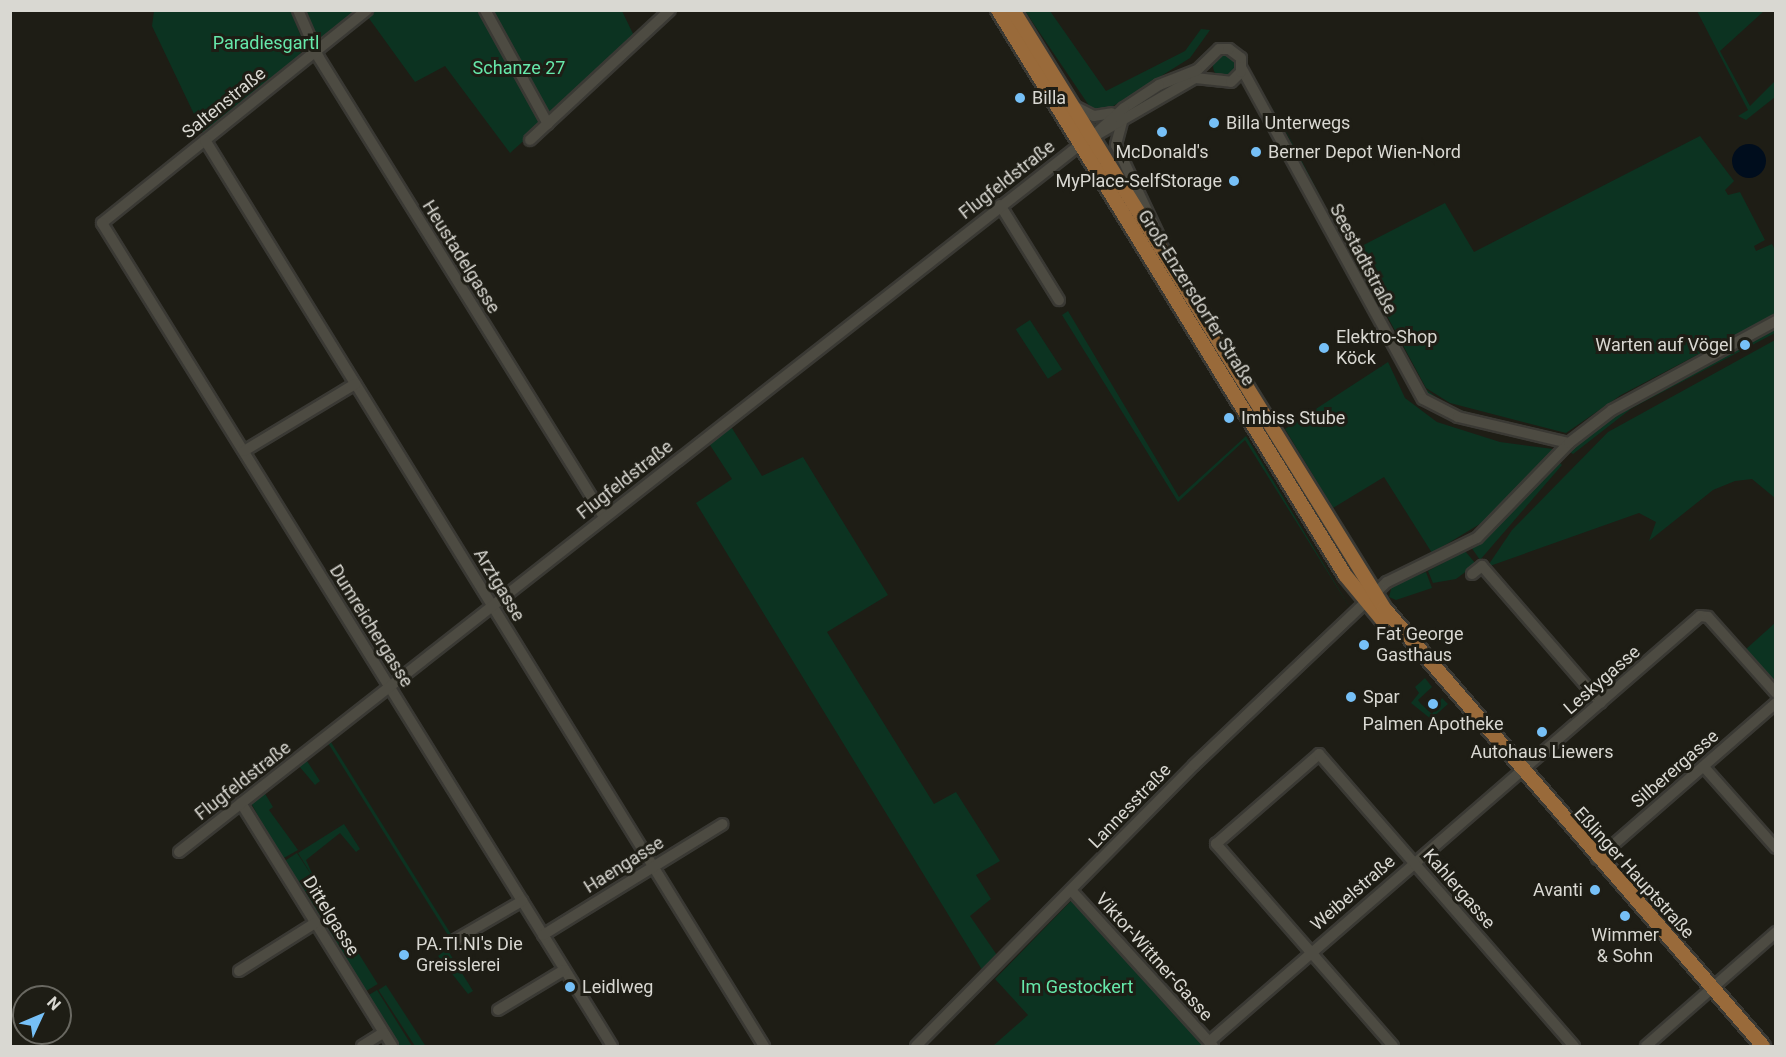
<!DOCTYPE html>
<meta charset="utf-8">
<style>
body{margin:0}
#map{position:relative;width:1786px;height:1057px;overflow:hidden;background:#1e1d15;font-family:Roboto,sans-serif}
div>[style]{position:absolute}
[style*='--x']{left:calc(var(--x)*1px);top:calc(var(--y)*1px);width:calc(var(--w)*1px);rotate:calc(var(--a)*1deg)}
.green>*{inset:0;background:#0c3321;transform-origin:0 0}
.round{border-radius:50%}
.water>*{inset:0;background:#000d1d}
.roads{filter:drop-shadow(2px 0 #3a3934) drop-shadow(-2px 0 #3a3934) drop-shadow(0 2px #3a3934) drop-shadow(0 -2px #3a3934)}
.minor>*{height:10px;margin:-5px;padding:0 5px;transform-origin:5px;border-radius:5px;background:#4d4b42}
.major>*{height:14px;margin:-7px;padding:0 7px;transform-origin:7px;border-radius:7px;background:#996a3a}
.dots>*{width:16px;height:16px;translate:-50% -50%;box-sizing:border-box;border:3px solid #1e1d15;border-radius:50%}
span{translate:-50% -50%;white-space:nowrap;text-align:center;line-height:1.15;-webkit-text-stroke:6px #1e1d15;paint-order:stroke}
.park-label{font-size:18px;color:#66e8aa}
.poi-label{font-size:18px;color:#d9d8d2}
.left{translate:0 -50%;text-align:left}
.right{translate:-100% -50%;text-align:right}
.street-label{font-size:18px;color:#d9d8d2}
.frame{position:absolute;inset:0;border:12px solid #d9d8d2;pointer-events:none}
.north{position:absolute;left:12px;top:985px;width:60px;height:60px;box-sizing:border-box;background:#1e1d15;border:2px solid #696861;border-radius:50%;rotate:46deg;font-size:16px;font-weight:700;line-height:24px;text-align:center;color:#d9d8d2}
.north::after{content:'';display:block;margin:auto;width:21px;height:27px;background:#76c0f7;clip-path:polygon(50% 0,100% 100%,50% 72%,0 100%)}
</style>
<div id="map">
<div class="green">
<i style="clip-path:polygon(376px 10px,622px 11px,636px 40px,510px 153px,445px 66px,415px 82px,368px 17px)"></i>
<i style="clip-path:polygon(154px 11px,291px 11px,305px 47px,294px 62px,203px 133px,152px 26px)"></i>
<i style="clip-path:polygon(303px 11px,362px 11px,324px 40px,315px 38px)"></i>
<i style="clip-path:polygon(1025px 11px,1050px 11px,1106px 91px,1185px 51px,1201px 29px,1210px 30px,1190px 58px,1110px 108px,1092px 110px)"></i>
<i style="clip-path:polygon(1697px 11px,1764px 11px,1720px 51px,1750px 106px,1775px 81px,1775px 97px,1746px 120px,1738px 116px,1748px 110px)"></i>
<i class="round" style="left:1213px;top:54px;width:24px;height:24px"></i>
<i style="clip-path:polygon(1271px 102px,1417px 382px,1447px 406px,1524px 429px,1458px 412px,1427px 398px,1408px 373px)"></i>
<i style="clip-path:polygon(1700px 136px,1734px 181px,1725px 190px,1728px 195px,1740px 192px,1765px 240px,1754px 246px,1756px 251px,1772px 244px,1775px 250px,1775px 314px,1621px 395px,1566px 433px,1450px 403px,1426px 388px,1352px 251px,1445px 203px,1474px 252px)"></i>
<i style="clip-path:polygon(1094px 153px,1317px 514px,1358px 578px,1332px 541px,1091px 155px)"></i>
<i style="clip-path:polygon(1068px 311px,1179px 497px,1246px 436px,1352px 611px,1245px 440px,1178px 502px,1062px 315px)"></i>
<i style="left:1030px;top:320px;width:59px;height:17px;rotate:57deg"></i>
<i style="clip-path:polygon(1775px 326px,1775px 333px,1632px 408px,1573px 454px,1568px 451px,1609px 417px)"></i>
<i style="clip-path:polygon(1775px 340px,1775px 498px,1752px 479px,1735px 481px,1713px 490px,1649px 541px,1656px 522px,1639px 513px,1487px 567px,1512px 530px,1608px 432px)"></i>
<i style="clip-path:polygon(1388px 362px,1405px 398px,1437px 422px,1500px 442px,1553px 449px,1493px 516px,1432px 553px,1384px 477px,1333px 508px,1285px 429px)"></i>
<i style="clip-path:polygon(730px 425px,762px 476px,803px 457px,888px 595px,827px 632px,934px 804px,956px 792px,1000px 861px,976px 875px,991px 899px,970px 916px,999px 958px,984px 973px,696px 503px,732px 479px,708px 442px)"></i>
<i style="clip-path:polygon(1558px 461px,1562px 465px,1480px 560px,1471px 547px,1505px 520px)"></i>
<i style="clip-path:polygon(1465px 551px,1476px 564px,1456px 579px,1433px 583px,1428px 571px)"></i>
<i style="clip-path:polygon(1426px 572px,1432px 588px,1396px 600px,1389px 597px,1392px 585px)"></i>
<i style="clip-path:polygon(1775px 623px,1775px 684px,1745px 650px)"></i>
<i style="clip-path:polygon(1425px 678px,1432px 687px,1418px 700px,1421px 704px,1432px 714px,1442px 698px,1448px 704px,1431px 719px,1411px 703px,1419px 693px,1415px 687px)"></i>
<i style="left:329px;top:739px;width:235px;height:3px;rotate:58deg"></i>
<i style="clip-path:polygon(305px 758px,320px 781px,315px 785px,299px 766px,264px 792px,273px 807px,269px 810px,298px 850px,282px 859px,251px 803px,253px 800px)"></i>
<i style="clip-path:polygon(344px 824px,360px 849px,356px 852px,340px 833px,306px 860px,316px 882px,298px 853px)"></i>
<i style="left:297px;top:853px;width:77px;height:17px;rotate:57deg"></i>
<i style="clip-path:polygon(1073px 899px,1205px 1046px,993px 1046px,1028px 1015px,995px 979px)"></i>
<i style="left:339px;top:922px;width:73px;height:15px;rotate:58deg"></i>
<i style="clip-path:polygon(447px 949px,473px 991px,468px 994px,438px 956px)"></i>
<i style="left:386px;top:985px;width:72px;height:9px;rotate:57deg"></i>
<i style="left:377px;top:990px;width:66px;height:12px;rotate:58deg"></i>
</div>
<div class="water">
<i class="round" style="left:1732px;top:144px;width:34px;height:34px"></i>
</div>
<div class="roads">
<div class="minor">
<i style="--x:298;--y:10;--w:52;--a:66.4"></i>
<i style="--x:319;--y:58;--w:540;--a:58.16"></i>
<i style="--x:367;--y:10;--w:340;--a:141.2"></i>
<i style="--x:102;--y:223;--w:968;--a:58.21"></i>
<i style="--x:485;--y:10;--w:130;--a:61.1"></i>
<i style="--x:1242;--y:69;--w:376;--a:61.3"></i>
<i style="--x:1423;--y:399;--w:39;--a:27"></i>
<i style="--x:1458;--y:417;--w:114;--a:13.2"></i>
<i style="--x:1074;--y:106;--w:22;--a:27"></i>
<i style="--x:1094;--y:116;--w:18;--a:-9"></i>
<i style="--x:1122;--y:122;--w:24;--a:105"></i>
<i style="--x:1116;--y:145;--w:103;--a:64.7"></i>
<i style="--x:205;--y:140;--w:1065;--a:58.33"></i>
<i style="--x:530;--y:140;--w:191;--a:-42.9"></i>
<i style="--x:1000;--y:205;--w:112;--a:58.2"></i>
<i style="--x:244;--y:451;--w:130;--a:-31.1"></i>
<i style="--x:1472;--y:574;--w:13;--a:-39"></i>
<i style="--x:1482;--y:566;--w:181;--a:49"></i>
<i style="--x:1704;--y:767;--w:108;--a:48.4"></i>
<i style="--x:241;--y:803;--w:286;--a:58.1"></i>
<i style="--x:179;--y:852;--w:1147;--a:-38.13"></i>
<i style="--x:1081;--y:144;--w:132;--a:-30.1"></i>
<i style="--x:1195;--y:78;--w:36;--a:6"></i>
<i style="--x:1231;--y:82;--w:14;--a:-45"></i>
<i style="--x:1241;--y:72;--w:14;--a:-90"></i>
<i style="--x:1241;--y:58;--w:15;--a:-143"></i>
<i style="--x:1229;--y:49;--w:10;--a:180"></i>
<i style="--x:1219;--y:49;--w:30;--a:136"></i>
<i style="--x:1197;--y:70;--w:41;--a:158.5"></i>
<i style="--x:1159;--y:85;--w:42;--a:146.7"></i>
<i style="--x:1124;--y:108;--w:42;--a:137.9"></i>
<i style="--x:1597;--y:859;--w:237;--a:-41.1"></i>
<i style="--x:1071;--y:890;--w:211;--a:47.7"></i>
<i style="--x:543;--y:935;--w:211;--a:-31.7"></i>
<i style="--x:455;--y:940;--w:78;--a:-30.2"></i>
<i style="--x:239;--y:971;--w:90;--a:-32.3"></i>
<i style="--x:498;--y:1010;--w:77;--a:-31.2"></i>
<i style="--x:1209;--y:1042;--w:650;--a:-40.95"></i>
<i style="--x:1700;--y:616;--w:8;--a:7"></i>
<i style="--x:1708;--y:617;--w:102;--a:48.2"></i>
<i style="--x:362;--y:1046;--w:25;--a:-32"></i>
<i style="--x:916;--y:1046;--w:395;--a:-45.3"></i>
<i style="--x:1194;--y:765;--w:266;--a:-43.5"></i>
<i style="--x:1387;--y:582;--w:100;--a:-26.1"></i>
<i style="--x:1477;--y:538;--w:132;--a:-45.9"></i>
<i style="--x:1569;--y:443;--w:54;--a:-37.5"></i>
<i style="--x:1612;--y:410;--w:187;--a:-28.5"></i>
<i style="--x:1393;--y:1046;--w:269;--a:-131.2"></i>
<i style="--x:1216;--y:844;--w:137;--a:-41.1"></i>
<i style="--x:1319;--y:754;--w:388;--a:48.9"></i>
<i style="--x:1646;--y:1046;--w:173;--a:-41.2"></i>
</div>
<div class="major">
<i style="--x:998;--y:10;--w:663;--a:58.44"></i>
<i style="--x:1345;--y:575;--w:60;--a:50.4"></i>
<i style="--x:1013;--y:10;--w:704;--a:58.18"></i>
<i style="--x:1384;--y:608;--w:579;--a:49.13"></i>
</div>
</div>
<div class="dots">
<i style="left:1020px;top:98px;background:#76c0f7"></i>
<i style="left:1214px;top:123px;background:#76c0f7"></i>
<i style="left:1162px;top:132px;background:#76c0f7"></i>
<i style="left:1256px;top:152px;background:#76c0f7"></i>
<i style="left:1234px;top:181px;background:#76c0f7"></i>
<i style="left:1745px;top:345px;background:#76c0f7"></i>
<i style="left:1324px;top:348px;background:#76c0f7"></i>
<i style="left:1229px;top:418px;background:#76c0f7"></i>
<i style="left:1364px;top:645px;background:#76c0f7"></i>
<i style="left:1351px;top:697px;background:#76c0f7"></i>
<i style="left:1433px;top:704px;background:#76c0f7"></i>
<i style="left:1542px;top:732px;background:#76c0f7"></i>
<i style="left:1595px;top:890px;background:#76c0f7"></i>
<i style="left:1625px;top:916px;background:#76c0f7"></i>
<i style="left:404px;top:955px;background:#76c0f7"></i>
<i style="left:570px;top:987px;background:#76c0f7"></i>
</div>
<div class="park-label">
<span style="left:266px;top:43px">Paradiesgartl</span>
<span style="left:519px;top:68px">Schanze 27</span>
<span style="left:1077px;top:987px">Im Gestockert</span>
</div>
<div class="poi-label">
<span class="left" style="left:1032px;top:98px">Billa</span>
<span class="left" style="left:1226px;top:123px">Billa Unterwegs</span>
<span style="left:1162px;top:152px">McDonald's</span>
<span class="left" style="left:1268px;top:152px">Berner Depot Wien-Nord</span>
<span class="right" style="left:1222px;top:181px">MyPlace-SelfStorage</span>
<span class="left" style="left:1336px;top:348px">Elektro-Shop<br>Köck</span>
<span class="right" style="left:1733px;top:345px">Warten auf Vögel</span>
<span class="left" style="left:1241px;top:418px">Imbiss Stube</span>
<span class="left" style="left:1376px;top:645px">Fat George<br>Gasthaus</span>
<span class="left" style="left:1363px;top:697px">Spar</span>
<span style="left:1433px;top:724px">Palmen Apotheke</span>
<span style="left:1542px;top:752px">Autohaus Liewers</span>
<span class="right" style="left:1583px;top:890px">Avanti</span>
<span style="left:1625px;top:946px">Wimmer<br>&amp; Sohn</span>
<span class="left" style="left:416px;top:955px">PA.TI.NI's Die<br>Greisslerei</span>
<span class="left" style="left:582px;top:987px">Leidlweg</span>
</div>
<div class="street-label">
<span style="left:224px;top:103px;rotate:-39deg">Saltenstraße</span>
<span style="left:1007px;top:180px;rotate:-38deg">Flugfeldstraße</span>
<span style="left:461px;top:257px;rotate:58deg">Heustadelgasse</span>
<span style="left:1363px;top:259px;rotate:62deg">Seestadtstraße</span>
<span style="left:1196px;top:298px;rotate:58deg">Groß-Enzersdorfer Straße</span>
<span style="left:625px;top:480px;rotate:-38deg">Flugfeldstraße</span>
<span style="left:499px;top:585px;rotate:59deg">Arztgasse</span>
<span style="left:371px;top:626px;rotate:58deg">Dumreichergasse</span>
<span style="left:1602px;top:680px;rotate:-41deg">Leskygasse</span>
<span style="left:1675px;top:769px;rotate:-41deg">Silberergasse</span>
<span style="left:243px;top:781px;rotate:-38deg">Flugfeldstraße</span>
<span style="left:1130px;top:806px;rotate:-46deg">Lannesstraße</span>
<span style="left:624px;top:865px;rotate:-32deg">Haengasse</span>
<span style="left:1634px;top:873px;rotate:48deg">Eßlinger Hauptstraße</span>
<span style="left:1459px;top:889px;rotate:49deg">Kahlergasse</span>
<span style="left:1353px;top:893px;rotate:-41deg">Weibelstraße</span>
<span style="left:331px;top:916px;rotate:58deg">Dittelgasse</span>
<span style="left:1154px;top:957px;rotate:48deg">Viktor-Wittner-Gasse</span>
</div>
<div class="frame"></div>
<div class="north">N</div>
</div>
